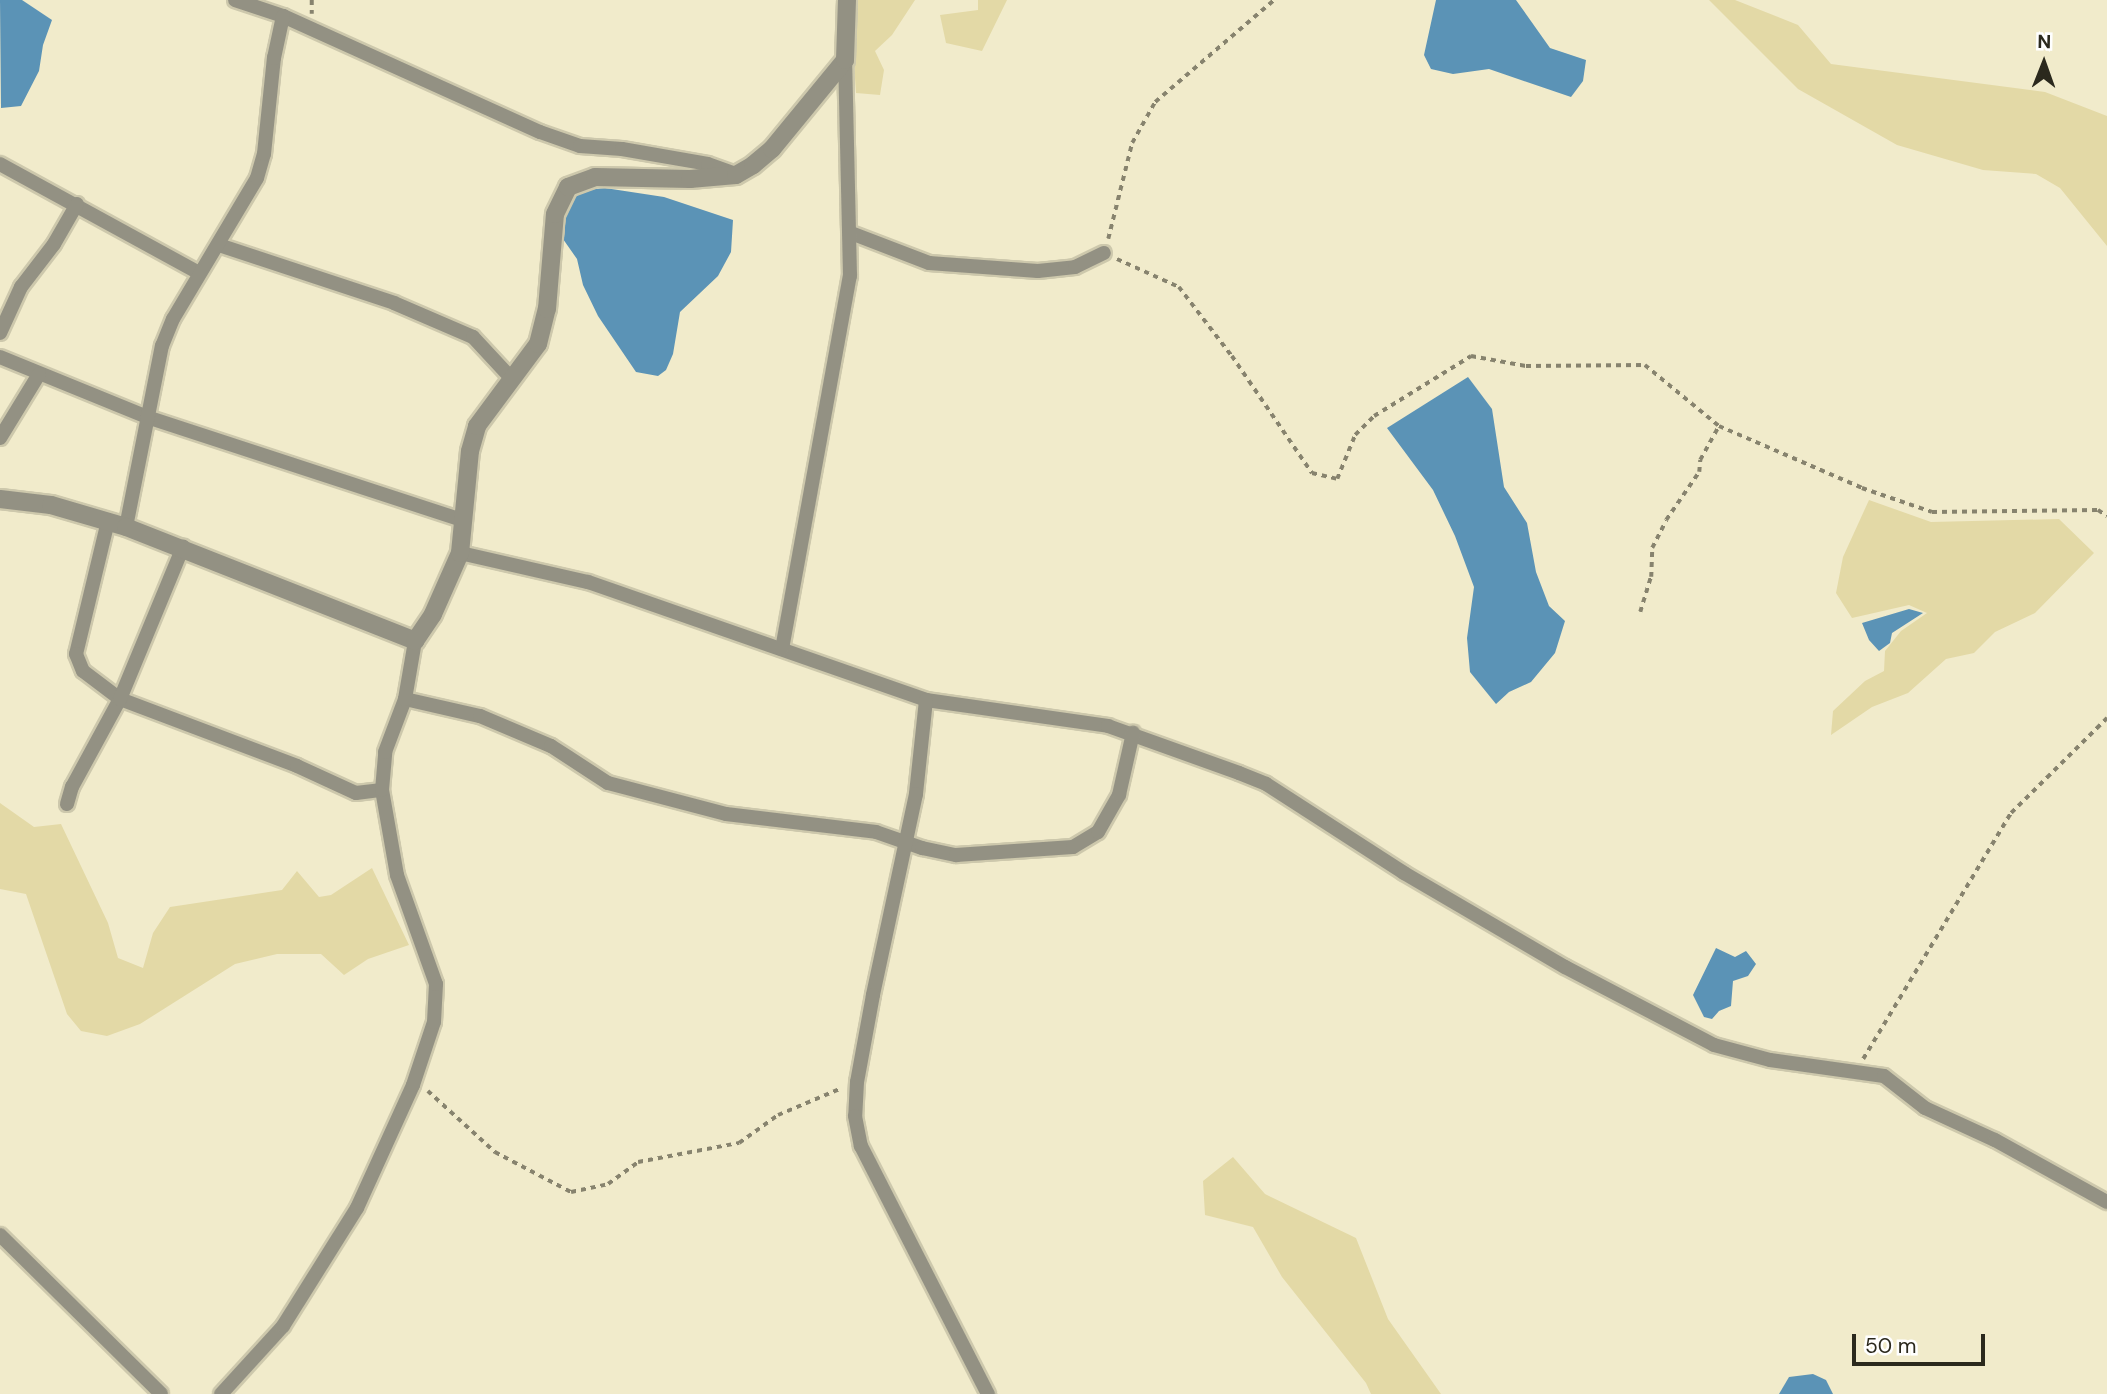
<!DOCTYPE html>
<style>
body{margin:0}
#map{position:relative;width:2107px;height:1394px;overflow:hidden;background:#f1ebcb;font-family:"DM Sans",sans-serif}
div>[style]{position:absolute}
[style*='--x']{left:calc(var(--x)*1px);top:calc(var(--y)*1px);width:calc(var(--w)*1px);rotate:calc(var(--a)*1deg)}
.green>*{inset:0;background:#e3d9a6}
.water>*{inset:0;background:#5b93b6}
.path>*{height:3.5px;margin-top:-1.75px;transform-origin:0;background:repeating-linear-gradient(90deg,#87836e 0 5px,transparent 0 10px)}
.roads{filter:drop-shadow(2px 0 #cdc8ac) drop-shadow(-2px 0 #cdc8ac) drop-shadow(0 2px #cdc8ac) drop-shadow(0 -2px #cdc8ac)}
.minor>*{height:14px;margin:-7px;padding:0 7px;transform-origin:7px;border-radius:7px;background:#939183}
.tertiary>*{height:18px;margin:-9px;padding:0 9px;transform-origin:9px;border-radius:9px;background:#939183}
span{translate:-50% -50%;white-space:nowrap;text-align:center;line-height:1.15;-webkit-text-stroke:7px #fff;paint-order:stroke}
.north{position:absolute;left:2009px;top:28px;width:70px;height:70px;-webkit-text-stroke:5px #fff;paint-order:stroke;rotate:1deg;font-size:19px;font-weight:700;line-height:28px;text-align:center;color:#2b291d}
.north::after{content:'';display:block;margin:auto;width:24px;height:32px;background:#2b291d;clip-path:polygon(50% 0,100% 100%,50% 72%,0 100%)}
.scale{position:absolute;left:1852px;top:1334px;width:133px;height:32px;box-sizing:border-box;border:4px solid #2b291d;border-top:0;padding-left:9px;font-size:21px;line-height:24px;white-space:nowrap;color:#2b291d;-webkit-text-stroke:5px #fff;paint-order:stroke}
</style>
<div id="map">
<div class="green">
<i style="clip-path:polygon(857px 0,915px 0,892px 35px,875px 51px,884px 70px,880px 95px,856px 93px,854px 62px)"></i>
<i style="clip-path:polygon(978px 0,1007px 0,982px 51px,946px 43px,940px 15px,978px 10px)"></i>
<i style="clip-path:polygon(1709px 0,1735px 0,1798px 25px,1831px 64px,2045px 92px,2107px 116px,2107px 246px,2060px 188px,2036px 174px,1983px 170px,1897px 145px,1798px 89px)"></i>
<i style="clip-path:polygon(1869px 500px,1931px 522px,2059px 519px,2094px 553px,2035px 613px,1995px 632px,1974px 653px,1946px 659px,1908px 693px,1872px 707px,1831px 735px,1833px 711px,1865px 681px,1884px 671px,1885px 651px,1901px 631px,1927px 613px,1909px 605px,1852px 618px,1836px 593px,1843px 557px)"></i>
<i style="clip-path:polygon(0 803px,34px 827px,61px 824px,108px 923px,118px 958px,143px 968px,153px 933px,170px 907px,282px 890px,297px 871px,319px 897px,331px 895px,372px 868px,409px 945px,368px 959px,344px 975px,321px 954px,277px 954px,235px 964px,140px 1024px,107px 1036px,81px 1031px,67px 1014px,26px 894px,0 889px)"></i>
<i style="clip-path:polygon(1233px 1157px,1265px 1194px,1356px 1238px,1388px 1319px,1441px 1394px,1371px 1394px,1366px 1383px,1282px 1277px,1253px 1227px,1205px 1215px,1203px 1181px)"></i>
</div>
<div class="water">
<i style="clip-path:polygon(0 0,22px 0,52px 20px,43px 45px,39px 71px,21px 106px,1px 108px)"></i>
<i style="clip-path:polygon(1436px 0,1516px 0,1550px 48px,1586px 60px,1583px 81px,1571px 97px,1489px 69px,1453px 74px,1431px 69px,1424px 55px)"></i>
<i style="clip-path:polygon(605px 188px,664px 197px,733px 220px,731px 252px,718px 276px,680px 312px,673px 354px,666px 370px,658px 376px,636px 372px,598px 316px,583px 285px,577px 259px,563px 239px,566px 211px,571px 199px,586px 190px)"></i>
<i style="clip-path:polygon(1468px 377px,1492px 409px,1504px 487px,1527px 523px,1536px 572px,1549px 606px,1565px 621px,1555px 653px,1531px 682px,1509px 692px,1496px 704px,1470px 672px,1467px 638px,1474px 587px,1455px 536px,1433px 490px,1387px 428px)"></i>
<i style="clip-path:polygon(1909px 609px,1923px 613px,1892px 633px,1890px 643px,1879px 651px,1869px 640px,1862px 623px)"></i>
<i style="clip-path:polygon(1716px 948px,1735px 957px,1746px 951px,1756px 964px,1748px 976px,1733px 981px,1731px 1006px,1719px 1011px,1712px 1019px,1704px 1017px,1693px 995px)"></i>
<i style="clip-path:polygon(1813px 1374px,1826px 1380px,1833px 1394px,1779px 1394px,1789px 1377px)"></i>
</div>
<div class="path">
<i style="--x:312;--y:0;--w:14;--a:90"></i>
<i style="--x:1108;--y:239;--w:99;--a:-76"></i>
<i style="--x:1132;--y:143;--w:47;--a:-60.7"></i>
<i style="--x:1155;--y:102;--w:157;--a:-40.6"></i>
<i style="--x:1117;--y:259;--w:68;--a:24.3"></i>
<i style="--x:1179;--y:287;--w:87;--a:52.5"></i>
<i style="--x:1232;--y:356;--w:142;--a:55.6"></i>
<i style="--x:1312;--y:473;--w:26;--a:13"></i>
<i style="--x:1337;--y:479;--w:48;--a:-67.8"></i>
<i style="--x:1355;--y:435;--w:27;--a:-45"></i>
<i style="--x:1374;--y:416;--w:114;--a:-31.7"></i>
<i style="--x:1471;--y:356;--w:56;--a:10.3"></i>
<i style="--x:1526;--y:366;--w:119;--a:-0.5"></i>
<i style="--x:1645;--y:365;--w:96;--a:39.5"></i>
<i style="--x:1719;--y:426;--w:156;--a:23.4"></i>
<i style="--x:1862;--y:488;--w:74;--a:18.9"></i>
<i style="--x:1932;--y:512;--w:166;--a:-0.7"></i>
<i style="--x:2098;--y:510;--w:11;--a:34"></i>
<i style="--x:1640;--y:612;--w:37;--a:-73"></i>
<i style="--x:1651;--y:577;--w:29;--a:-88"></i>
<i style="--x:1652;--y:548;--w:31;--a:-63"></i>
<i style="--x:1666;--y:520;--w:58;--a:-55.5"></i>
<i style="--x:1699;--y:472;--w:12;--a:-85"></i>
<i style="--x:1700;--y:460;--w:39;--a:-61"></i>
<i style="--x:1863;--y:1059;--w:287;--a:-59"></i>
<i style="--x:2011;--y:813;--w:135;--a:-44.7"></i>
<i style="--x:428;--y:1091;--w:91;--a:42.3"></i>
<i style="--x:495;--y:1152;--w:86;--a:27.8"></i>
<i style="--x:571;--y:1192;--w:38;--a:-12"></i>
<i style="--x:608;--y:1184;--w:37;--a:-36"></i>
<i style="--x:638;--y:1162;--w:103;--a:-10.7"></i>
<i style="--x:739;--y:1143;--w:48;--a:-35.7"></i>
<i style="--x:778;--y:1115;--w:69;--a:-22.9"></i>
</div>
<div class="roads">
<div class="minor">
<i style="--x:235;--y:0;--w:51;--a:18.4"></i>
<i style="--x:283;--y:16;--w:282;--a:24.3"></i>
<i style="--x:540;--y:132;--w:42;--a:19.3"></i>
<i style="--x:580;--y:146;--w:42;--a:4.1"></i>
<i style="--x:622;--y:149;--w:87;--a:9.9"></i>
<i style="--x:708;--y:164;--w:29;--a:20"></i>
<i style="--x:0;--y:164;--w:227;--a:28.7"></i>
<i style="--x:851;--y:233;--w:84;--a:21"></i>
<i style="--x:929;--y:263;--w:109;--a:4.2"></i>
<i style="--x:1038;--y:271;--w:37;--a:-6"></i>
<i style="--x:1075;--y:267;--w:32;--a:-26"></i>
<i style="--x:219;--y:245;--w:184;--a:18.3"></i>
<i style="--x:394;--y:303;--w:86;--a:23.3"></i>
<i style="--x:473;--y:337;--w:56;--a:47.2"></i>
<i style="--x:0;--y:333;--w:51;--a:-65.5"></i>
<i style="--x:21;--y:287;--w:54;--a:-52.5"></i>
<i style="--x:54;--y:244;--w:46;--a:-60.1"></i>
<i style="--x:0;--y:357;--w:159;--a:22.2"></i>
<i style="--x:147;--y:417;--w:332;--a:18.1"></i>
<i style="--x:0;--y:438;--w:75;--a:-58.6"></i>
<i style="--x:108;--y:521;--w:137;--a:103.5"></i>
<i style="--x:76;--y:654;--w:18;--a:68"></i>
<i style="--x:83;--y:671;--w:46;--a:37.1"></i>
<i style="--x:120;--y:699;--w:189;--a:20.7"></i>
<i style="--x:297;--y:766;--w:65;--a:24.6"></i>
<i style="--x:356;--y:793;--w:26;--a:-7"></i>
<i style="--x:126;--y:527;--w:185;--a:-78.8"></i>
<i style="--x:162;--y:346;--w:29;--a:-68"></i>
<i style="--x:173;--y:319;--w:164;--a:-59.2"></i>
<i style="--x:257;--y:178;--w:25;--a:-74"></i>
<i style="--x:264;--y:154;--w:97;--a:-84.1"></i>
<i style="--x:274;--y:58;--w:43;--a:-77.9"></i>
<i style="--x:460;--y:553;--w:131;--a:12.8"></i>
<i style="--x:588;--y:582;--w:358;--a:19.2"></i>
<i style="--x:926;--y:700;--w:184;--a:8.1"></i>
<i style="--x:1108;--y:726;--w:139;--a:19.7"></i>
<i style="--x:1239;--y:773;--w:29;--a:22"></i>
<i style="--x:1266;--y:784;--w:164;--a:32.8"></i>
<i style="--x:1404;--y:873;--w:186;--a:30.3"></i>
<i style="--x:1565;--y:967;--w:168;--a:27.6"></i>
<i style="--x:1714;--y:1045;--w:58;--a:15"></i>
<i style="--x:1770;--y:1060;--w:115;--a:8"></i>
<i style="--x:1884;--y:1076;--w:52;--a:38"></i>
<i style="--x:1925;--y:1108;--w:77;--a:24.6"></i>
<i style="--x:1995;--y:1140;--w:128;--a:29"></i>
<i style="--x:782;--y:649;--w:379;--a:-79.7"></i>
<i style="--x:850;--y:276;--w:216;--a:-91.3"></i>
<i style="--x:405;--y:699;--w:77;--a:12.8"></i>
<i style="--x:480;--y:716;--w:77;--a:22.9"></i>
<i style="--x:551;--y:746;--w:68;--a:33"></i>
<i style="--x:608;--y:783;--w:122;--a:14.7"></i>
<i style="--x:726;--y:814;--w:151;--a:6.8"></i>
<i style="--x:876;--y:832;--w:49;--a:19.2"></i>
<i style="--x:922;--y:848;--w:35;--a:12"></i>
<i style="--x:956;--y:855;--w:117;--a:-3.9"></i>
<i style="--x:1073;--y:847;--w:29;--a:-31"></i>
<i style="--x:1098;--y:832;--w:43;--a:-60.4"></i>
<i style="--x:1119;--y:795;--w:64;--a:-77.3"></i>
<i style="--x:926;--y:700;--w:95;--a:96.1"></i>
<i style="--x:916;--y:794;--w:206;--a:102.1"></i>
<i style="--x:873;--y:995;--w:88;--a:100.4"></i>
<i style="--x:857;--y:1082;--w:34;--a:93"></i>
<i style="--x:855;--y:1116;--w:31;--a:79"></i>
<i style="--x:861;--y:1146;--w:279;--a:62.9"></i>
<i style="--x:67;--y:804;--w:18;--a:-74"></i>
<i style="--x:72;--y:787;--w:100;--a:-61.4"></i>
<i style="--x:120;--y:699;--w:165;--a:-67.5"></i>
<i style="--x:0;--y:1235;--w:226;--a:44.6"></i>
<i style="--x:221;--y:1394;--w:92;--a:-47.6"></i>
<i style="--x:283;--y:1326;--w:139;--a:-57.9"></i>
<i style="--x:357;--y:1208;--w:135;--a:-65.5"></i>
<i style="--x:413;--y:1085;--w:66;--a:-71.6"></i>
<i style="--x:434;--y:1022;--w:38;--a:-87"></i>
<i style="--x:436;--y:984;--w:116;--a:-109.7"></i>
<i style="--x:397;--y:875;--w:86;--a:-100"></i>
<i style="--x:382;--y:790;--w:38;--a:-85"></i>
<i style="--x:385;--y:752;--w:57;--a:-69.3"></i>
<i style="--x:405;--y:699;--w:59;--a:-80.2"></i>
</div>
<div class="tertiary">
<i style="--x:0;--y:499;--w:51;--a:6.7"></i>
<i style="--x:51;--y:505;--w:78;--a:16.3"></i>
<i style="--x:126;--y:527;--w:311;--a:21.5"></i>
<i style="--x:415;--y:641;--w:32;--a:-56"></i>
<i style="--x:433;--y:614;--w:67;--a:-66.1"></i>
<i style="--x:460;--y:553;--w:102;--a:-84.4"></i>
<i style="--x:470;--y:451;--w:26;--a:-74"></i>
<i style="--x:477;--y:426;--w:102;--a:-53.4"></i>
<i style="--x:538;--y:344;--w:36;--a:-76"></i>
<i style="--x:547;--y:309;--w:95;--a:-85.2"></i>
<i style="--x:555;--y:214;--w:30;--a:-64"></i>
<i style="--x:568;--y:187;--w:29;--a:-20"></i>
<i style="--x:595;--y:177;--w:95;--a:1.2"></i>
<i style="--x:690;--y:179;--w:46;--a:-5"></i>
<i style="--x:736;--y:175;--w:20;--a:-30"></i>
<i style="--x:753;--y:165;--w:25;--a:-40"></i>
<i style="--x:772;--y:149;--w:115;--a:-50.6"></i>
<i style="--x:845;--y:60;--w:60;--a:-88.1"></i>
</div>
</div>
<div class="north">N</div>
<div class="scale">50 m</div>
</div>
